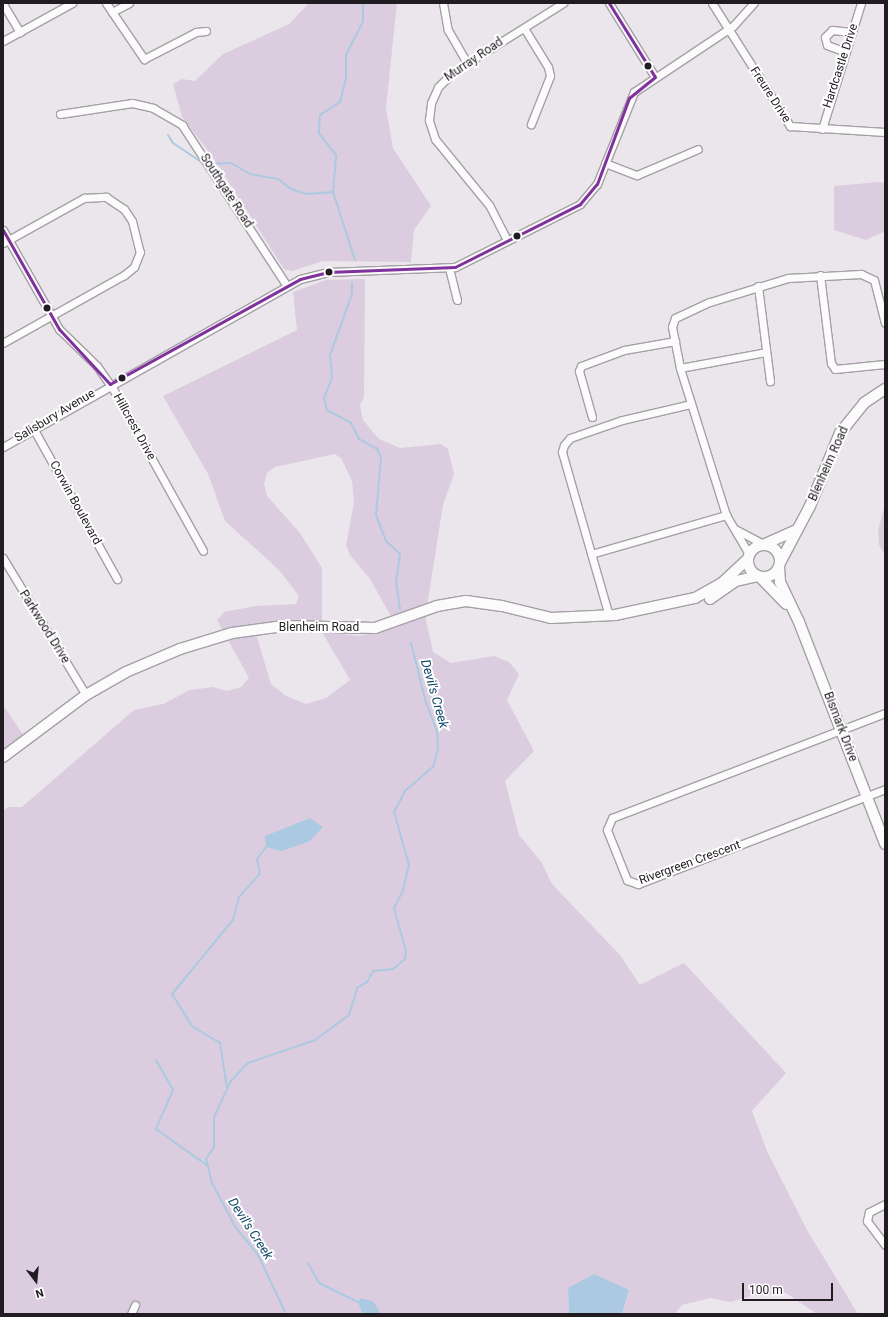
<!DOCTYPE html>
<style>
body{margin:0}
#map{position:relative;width:888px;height:1317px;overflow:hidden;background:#ebe6ec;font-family:Roboto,sans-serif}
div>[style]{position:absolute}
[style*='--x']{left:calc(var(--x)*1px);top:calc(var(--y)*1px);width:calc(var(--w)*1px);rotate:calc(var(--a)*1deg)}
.green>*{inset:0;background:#dbcddf}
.water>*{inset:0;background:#abcae1}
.stream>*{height:2px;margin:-1px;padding:0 1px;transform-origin:1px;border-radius:1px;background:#abcae1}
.roads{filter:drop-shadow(1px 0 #a4a0a5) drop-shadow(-1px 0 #a4a0a5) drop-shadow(0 1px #a4a0a5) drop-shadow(0 -1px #a4a0a5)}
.street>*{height:7px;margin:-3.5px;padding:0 3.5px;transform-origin:3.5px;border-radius:3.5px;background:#fcfbfc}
.secondary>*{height:10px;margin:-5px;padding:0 5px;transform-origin:5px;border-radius:5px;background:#fcfbfc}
.secondary>.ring{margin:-5px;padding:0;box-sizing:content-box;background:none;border:10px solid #fcfbfc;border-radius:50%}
.bus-1>*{height:3px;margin:-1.5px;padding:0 1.5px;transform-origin:1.5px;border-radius:1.5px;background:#7f329c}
.dots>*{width:11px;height:11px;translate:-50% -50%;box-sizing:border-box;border:2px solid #fff;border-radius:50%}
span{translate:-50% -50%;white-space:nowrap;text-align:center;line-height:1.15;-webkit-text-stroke:4px #fff;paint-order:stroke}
.street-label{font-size:12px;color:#201c21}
.water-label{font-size:13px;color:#114968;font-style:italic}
.frame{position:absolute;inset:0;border:4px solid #201c21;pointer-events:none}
.north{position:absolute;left:16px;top:1261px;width:40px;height:40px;-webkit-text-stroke:3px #fff;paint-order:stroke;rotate:164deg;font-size:11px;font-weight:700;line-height:16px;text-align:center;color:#201c21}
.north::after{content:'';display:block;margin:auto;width:14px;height:18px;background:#201c21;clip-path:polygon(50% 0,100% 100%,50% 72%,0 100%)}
.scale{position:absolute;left:742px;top:1283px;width:91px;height:18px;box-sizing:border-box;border:2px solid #201c21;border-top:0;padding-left:5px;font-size:12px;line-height:14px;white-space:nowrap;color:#201c21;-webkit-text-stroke:3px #fff;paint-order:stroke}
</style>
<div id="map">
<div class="green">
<i style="clip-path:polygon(309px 3px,397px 3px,386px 108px,393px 148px,431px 206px,414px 230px,411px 262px,323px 261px,292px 271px,284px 269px,212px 156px,182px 117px,173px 84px,182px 79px,195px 81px,223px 54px,289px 24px)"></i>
<i style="clip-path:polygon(879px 182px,885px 183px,885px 231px,866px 240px,834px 230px,834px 186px)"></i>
<i style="clip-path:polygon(evenodd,365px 279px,364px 397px,360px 405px,363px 420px,379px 439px,400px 448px,441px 444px,448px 449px,454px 474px,443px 505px,428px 600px,426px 620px,433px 652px,451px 663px,494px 656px,509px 662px,519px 674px,507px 700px,534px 751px,505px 781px,519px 835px,542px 863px,552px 884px,620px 955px,640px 985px,684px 963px,786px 1073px,752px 1111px,767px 1151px,807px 1230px,858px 1314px,817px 1314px,786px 1293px,751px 1296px,731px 1302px,710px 1298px,682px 1305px,675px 1314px,622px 1314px,629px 1290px,568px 1288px,569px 1314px,381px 1314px,374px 1302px,358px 1302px,362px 1314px,3px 1314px,3px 811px,8px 807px,22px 807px,134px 710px,163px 704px,190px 690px,213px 687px,227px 691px,241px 687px,249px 678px,217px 620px,224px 612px,255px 606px,296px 604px,299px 596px,279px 570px,225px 521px,208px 474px,163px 396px,297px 330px,293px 292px,326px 280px,365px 279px,335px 454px,341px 458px,352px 481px,354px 503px,346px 545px,350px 555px,370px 579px,397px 627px,359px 636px,322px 632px,350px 680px,326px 698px,306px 704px,286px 696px,271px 684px,254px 627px,322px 625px,322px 568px,300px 533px,267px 496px,264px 484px,267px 473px,275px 467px,335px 454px)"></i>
<i style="clip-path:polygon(885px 505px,885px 555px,879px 545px,878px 530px)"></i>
<i style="clip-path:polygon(3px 705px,28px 742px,3px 761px)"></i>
</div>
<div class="water">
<i style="clip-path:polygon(310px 818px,323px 827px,310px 841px,282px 851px,266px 847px,265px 836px)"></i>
<i style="clip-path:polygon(594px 1274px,629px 1290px,622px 1314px,569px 1314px,568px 1288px)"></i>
<i style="clip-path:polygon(361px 1298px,374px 1302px,381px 1314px,362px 1314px,358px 1302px)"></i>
</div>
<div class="stream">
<i style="--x:168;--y:135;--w:9;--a:58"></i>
<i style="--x:173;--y:143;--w:34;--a:34"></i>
<i style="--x:212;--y:164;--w:19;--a:-3"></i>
<i style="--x:231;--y:163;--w:22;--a:30"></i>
<i style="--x:250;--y:174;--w:28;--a:10"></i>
<i style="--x:278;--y:179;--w:16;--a:38"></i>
<i style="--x:291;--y:189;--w:16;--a:18"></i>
<i style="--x:306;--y:194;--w:27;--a:-4"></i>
<i style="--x:355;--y:260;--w:71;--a:-107.9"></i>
<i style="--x:333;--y:192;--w:37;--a:-85"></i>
<i style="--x:336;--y:155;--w:28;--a:-128"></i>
<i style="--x:319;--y:133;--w:18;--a:-87"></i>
<i style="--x:320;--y:115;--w:24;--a:-33"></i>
<i style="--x:340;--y:102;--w:25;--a:-76"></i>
<i style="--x:346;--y:78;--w:23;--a:-90"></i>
<i style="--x:346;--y:55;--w:38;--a:-63"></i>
<i style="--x:363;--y:21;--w:18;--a:-90"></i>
<i style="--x:352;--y:283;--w:11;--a:90"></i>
<i style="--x:352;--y:294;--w:65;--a:109.8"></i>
<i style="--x:330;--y:355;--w:23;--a:85"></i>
<i style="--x:332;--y:378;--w:22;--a:112"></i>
<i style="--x:324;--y:398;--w:12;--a:76"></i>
<i style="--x:327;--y:410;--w:27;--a:28"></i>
<i style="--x:351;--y:423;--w:18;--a:63"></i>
<i style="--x:359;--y:439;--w:21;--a:29"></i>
<i style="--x:377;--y:449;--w:9;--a:63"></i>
<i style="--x:381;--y:457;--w:58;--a:94.9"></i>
<i style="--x:376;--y:515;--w:28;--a:69"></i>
<i style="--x:386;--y:541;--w:19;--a:43"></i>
<i style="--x:400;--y:554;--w:27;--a:98"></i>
<i style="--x:396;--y:581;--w:28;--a:82"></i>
<i style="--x:156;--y:1060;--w:34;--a:60"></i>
<i style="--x:173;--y:1090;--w:43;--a:113.6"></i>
<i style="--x:156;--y:1129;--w:64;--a:35.4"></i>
<i style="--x:227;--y:1088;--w:46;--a:-98.8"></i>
<i style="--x:220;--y:1043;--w:33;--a:-149"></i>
<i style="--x:192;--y:1026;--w:38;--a:-122"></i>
<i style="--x:172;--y:994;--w:96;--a:-50.5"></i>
<i style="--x:233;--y:920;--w:24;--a:-75"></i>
<i style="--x:239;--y:897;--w:31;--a:-48"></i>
<i style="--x:260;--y:874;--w:15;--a:-101"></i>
<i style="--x:257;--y:859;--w:15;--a:-53"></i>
<i style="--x:308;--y:1263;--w:23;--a:61"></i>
<i style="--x:319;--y:1283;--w:43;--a:26"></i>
<i style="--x:286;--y:1314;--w:65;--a:-115.4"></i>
<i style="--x:258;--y:1255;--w:35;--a:-129"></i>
<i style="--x:236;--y:1228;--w:51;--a:-118.1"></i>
<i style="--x:212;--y:1183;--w:25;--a:-104"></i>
<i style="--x:206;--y:1159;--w:14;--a:-56"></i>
<i style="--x:214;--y:1147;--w:30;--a:-90"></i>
<i style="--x:214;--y:1117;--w:38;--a:-65"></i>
<i style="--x:230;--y:1082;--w:26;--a:-47"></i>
<i style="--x:248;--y:1063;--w:71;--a:-18.9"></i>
<i style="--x:315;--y:1040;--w:42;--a:-36.3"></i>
<i style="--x:349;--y:1015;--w:28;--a:-73"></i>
<i style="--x:357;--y:988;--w:12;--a:-31"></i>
<i style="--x:367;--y:982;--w:13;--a:-61"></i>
<i style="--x:373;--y:971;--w:20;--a:-6"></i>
<i style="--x:393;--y:969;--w:16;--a:-40"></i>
<i style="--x:405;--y:959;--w:8;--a:-83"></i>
<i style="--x:406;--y:951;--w:45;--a:-105.6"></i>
<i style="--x:394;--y:908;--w:20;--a:-63"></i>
<i style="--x:403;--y:890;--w:26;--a:-77"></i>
<i style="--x:409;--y:865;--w:55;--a:-105.8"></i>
<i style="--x:394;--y:812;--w:24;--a:-62"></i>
<i style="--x:405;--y:791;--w:37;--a:-41"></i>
<i style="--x:433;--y:767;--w:18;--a:-74"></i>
<i style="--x:438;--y:750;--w:19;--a:-93"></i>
<i style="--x:437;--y:731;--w:30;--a:-111"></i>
<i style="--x:426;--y:703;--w:62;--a:-104"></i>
</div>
<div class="roads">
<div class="street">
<i style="--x:106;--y:3;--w:68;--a:55.8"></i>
<i style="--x:144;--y:59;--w:59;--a:-27.4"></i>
<i style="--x:196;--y:32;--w:10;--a:-6"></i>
<i style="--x:443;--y:3;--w:27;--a:80"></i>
<i style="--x:448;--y:30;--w:38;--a:60"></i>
<i style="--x:609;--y:3;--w:87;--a:58.1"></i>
<i style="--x:712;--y:3;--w:146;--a:57.6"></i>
<i style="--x:790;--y:126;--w:95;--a:3.6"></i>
<i style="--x:3;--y:4;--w:33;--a:59"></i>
<i style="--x:112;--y:12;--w:19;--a:-28"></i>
<i style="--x:524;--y:28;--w:46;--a:58.4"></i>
<i style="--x:548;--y:67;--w:9;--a:77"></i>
<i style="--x:550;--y:76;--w:52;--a:111.6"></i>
<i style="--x:3;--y:41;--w:79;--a:-28.8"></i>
<i style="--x:846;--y:52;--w:20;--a:-160"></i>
<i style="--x:827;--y:45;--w:8;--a:-104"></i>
<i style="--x:825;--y:37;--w:10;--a:-45"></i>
<i style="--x:832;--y:30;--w:20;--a:6"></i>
<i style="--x:60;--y:114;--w:73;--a:-8.7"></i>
<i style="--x:132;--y:103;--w:22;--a:13"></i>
<i style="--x:153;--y:108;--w:34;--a:30"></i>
<i style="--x:182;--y:125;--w:192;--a:56.9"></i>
<i style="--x:822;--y:129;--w:132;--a:-72.8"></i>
<i style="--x:605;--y:163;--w:34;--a:21"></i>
<i style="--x:637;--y:175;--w:66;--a:-23.1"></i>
<i style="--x:3;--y:230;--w:114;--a:60.5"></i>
<i style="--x:59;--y:329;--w:53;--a:44.2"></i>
<i style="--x:97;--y:366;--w:28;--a:55"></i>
<i style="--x:113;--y:389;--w:185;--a:60.9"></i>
<i style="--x:507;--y:240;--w:39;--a:-117"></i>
<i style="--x:489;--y:205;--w:85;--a:-129.3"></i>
<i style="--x:435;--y:139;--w:20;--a:-108"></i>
<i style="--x:429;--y:120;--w:17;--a:-83"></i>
<i style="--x:431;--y:103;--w:17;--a:-66"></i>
<i style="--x:438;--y:87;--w:21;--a:-45"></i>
<i style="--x:453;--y:72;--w:130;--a:-32.1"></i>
<i style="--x:3;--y:243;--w:93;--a:-29.1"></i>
<i style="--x:84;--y:198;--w:22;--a:-3"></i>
<i style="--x:106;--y:197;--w:22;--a:34"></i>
<i style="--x:124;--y:209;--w:14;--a:56"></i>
<i style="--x:132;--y:221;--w:32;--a:76"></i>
<i style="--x:140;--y:252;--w:16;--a:112"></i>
<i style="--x:134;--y:267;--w:13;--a:141"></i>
<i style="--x:124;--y:275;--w:139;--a:150.7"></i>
<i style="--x:449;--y:268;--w:33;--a:76"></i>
<i style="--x:820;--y:275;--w:89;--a:82.9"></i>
<i style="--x:831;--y:363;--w:7;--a:56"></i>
<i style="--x:835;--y:369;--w:50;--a:-5.7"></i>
<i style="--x:758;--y:286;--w:96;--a:82.8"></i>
<i style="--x:680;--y:368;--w:87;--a:-10.5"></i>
<i style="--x:592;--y:417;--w:48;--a:-105.8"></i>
<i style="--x:579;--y:371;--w:5;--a:-68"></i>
<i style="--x:581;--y:366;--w:46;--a:-20.4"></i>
<i style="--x:624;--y:350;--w:52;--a:-10"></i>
<i style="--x:33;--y:428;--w:173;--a:60.9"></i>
<i style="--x:3;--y:447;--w:341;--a:-29.5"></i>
<i style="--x:300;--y:279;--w:29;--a:-14"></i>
<i style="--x:328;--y:272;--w:127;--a:-2.3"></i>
<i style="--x:455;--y:267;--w:140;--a:-26.7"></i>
<i style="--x:580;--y:204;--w:26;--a:-50"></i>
<i style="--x:597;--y:184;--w:99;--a:-68.1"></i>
<i style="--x:634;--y:92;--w:119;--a:-33.7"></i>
<i style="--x:733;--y:26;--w:31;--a:-48"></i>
<i style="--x:726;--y:515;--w:154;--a:-107.4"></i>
<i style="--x:680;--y:368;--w:42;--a:-101"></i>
<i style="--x:672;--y:327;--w:9;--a:-72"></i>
<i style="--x:675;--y:318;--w:38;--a:-25"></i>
<i style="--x:710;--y:302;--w:82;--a:-17.1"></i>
<i style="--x:788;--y:278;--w:73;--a:-3.1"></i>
<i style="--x:861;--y:274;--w:14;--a:25"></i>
<i style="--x:874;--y:280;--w:44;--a:75.7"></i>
<i style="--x:737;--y:530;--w:30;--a:28"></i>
<i style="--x:591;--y:554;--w:141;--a:-16.1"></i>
<i style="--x:726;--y:515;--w:45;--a:59.5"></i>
<i style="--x:3;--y:558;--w:160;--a:58.8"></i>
<i style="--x:609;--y:616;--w:171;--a:-106"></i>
<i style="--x:562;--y:452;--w:7;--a:-74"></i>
<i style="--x:564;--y:445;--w:9;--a:-49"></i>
<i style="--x:570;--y:438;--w:55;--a:-19.1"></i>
<i style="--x:622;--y:420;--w:71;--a:-13.1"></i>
<i style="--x:885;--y:713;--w:292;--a:159"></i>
<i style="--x:612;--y:818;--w:13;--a:113"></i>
<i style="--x:607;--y:830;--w:54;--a:68.2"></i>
<i style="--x:627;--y:880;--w:12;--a:20"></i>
<i style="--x:638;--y:884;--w:265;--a:-21"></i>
<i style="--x:885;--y:1204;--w:18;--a:153"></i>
<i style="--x:869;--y:1212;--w:9;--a:103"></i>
<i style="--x:867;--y:1221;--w:30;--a:53"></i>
<i style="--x:131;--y:1314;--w:10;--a:-66"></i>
</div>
<div class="secondary">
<i style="--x:765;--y:544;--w:35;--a:-24"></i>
<i class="ring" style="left:748px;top:545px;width:22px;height:22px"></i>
<i style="--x:781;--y:561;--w:62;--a:-62.2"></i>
<i style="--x:810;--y:506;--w:79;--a:-67.7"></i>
<i style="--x:840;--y:433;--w:38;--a:-51"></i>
<i style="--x:864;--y:403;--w:25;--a:-34"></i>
<i style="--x:779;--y:567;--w:15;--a:86"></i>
<i style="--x:780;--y:582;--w:44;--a:64.6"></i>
<i style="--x:799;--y:622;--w:238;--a:68.8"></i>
<i style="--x:761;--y:578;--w:36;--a:46"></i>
<i style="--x:710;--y:599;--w:32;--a:-35"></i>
<i style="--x:736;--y:581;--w:22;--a:-13"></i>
<i style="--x:3;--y:757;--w:104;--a:-36.8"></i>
<i style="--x:86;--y:695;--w:46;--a:-29.9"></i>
<i style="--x:126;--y:672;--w:59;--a:-23.1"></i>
<i style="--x:180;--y:649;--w:54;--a:-17.1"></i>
<i style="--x:232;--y:633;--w:52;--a:-7.7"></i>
<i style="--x:284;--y:626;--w:91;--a:1.3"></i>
<i style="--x:375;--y:628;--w:66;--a:-19.5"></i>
<i style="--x:437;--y:606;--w:29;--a:-10"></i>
<i style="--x:466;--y:601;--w:36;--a:8"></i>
<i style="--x:502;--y:606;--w:50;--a:13.8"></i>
<i style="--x:551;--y:618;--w:64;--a:-2.7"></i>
<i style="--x:615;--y:615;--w:82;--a:-12"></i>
<i style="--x:695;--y:598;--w:31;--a:-29"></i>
<i style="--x:722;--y:583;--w:34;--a:-43"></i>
</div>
</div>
<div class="bus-1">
<i style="--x:609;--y:3;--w:87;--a:58.1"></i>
<i style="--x:3;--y:230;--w:114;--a:60.5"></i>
<i style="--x:59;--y:329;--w:75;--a:47.2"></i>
<i style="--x:110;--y:384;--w:217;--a:-28.9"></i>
<i style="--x:300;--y:279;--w:29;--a:-14"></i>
<i style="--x:328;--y:272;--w:127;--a:-2.3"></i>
<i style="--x:455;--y:267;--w:140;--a:-26.7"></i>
<i style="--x:580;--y:204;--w:26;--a:-50"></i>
<i style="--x:597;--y:184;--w:92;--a:-69.6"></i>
<i style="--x:629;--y:98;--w:33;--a:-39"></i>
</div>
<div class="dots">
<i style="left:648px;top:66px;background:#201c21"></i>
<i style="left:517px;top:236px;background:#201c21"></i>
<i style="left:329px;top:272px;background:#201c21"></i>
<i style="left:47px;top:308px;background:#201c21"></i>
<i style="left:122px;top:378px;background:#201c21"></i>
</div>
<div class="street-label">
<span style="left:474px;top:60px;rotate:-34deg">Murray Road</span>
<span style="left:841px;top:66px;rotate:-72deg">Hardcastle Drive</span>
<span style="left:770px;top:95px;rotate:57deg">Freure Drive</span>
<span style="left:226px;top:191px;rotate:57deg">Southgate Road</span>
<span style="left:55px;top:416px;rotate:-31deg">Salisbury Avenue</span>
<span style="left:134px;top:427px;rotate:61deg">Hillcrest Drive</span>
<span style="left:829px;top:464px;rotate:-66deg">Blenheim Road</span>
<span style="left:75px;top:503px;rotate:61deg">Corwin Boulevard</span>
<span style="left:44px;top:627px;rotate:58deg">Parkwood Drive</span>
<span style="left:319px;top:628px">Blenheim Road</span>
<span style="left:840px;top:727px;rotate:69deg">Bismark Drive</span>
<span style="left:690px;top:863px;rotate:-20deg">Rivergreen Crescent</span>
</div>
<div class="water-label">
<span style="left:434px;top:694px;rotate:74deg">Devil's Creek</span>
<span style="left:250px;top:1229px;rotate:57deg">Devil's Creek</span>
</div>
<div class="frame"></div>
<div class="north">N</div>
<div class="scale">100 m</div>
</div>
